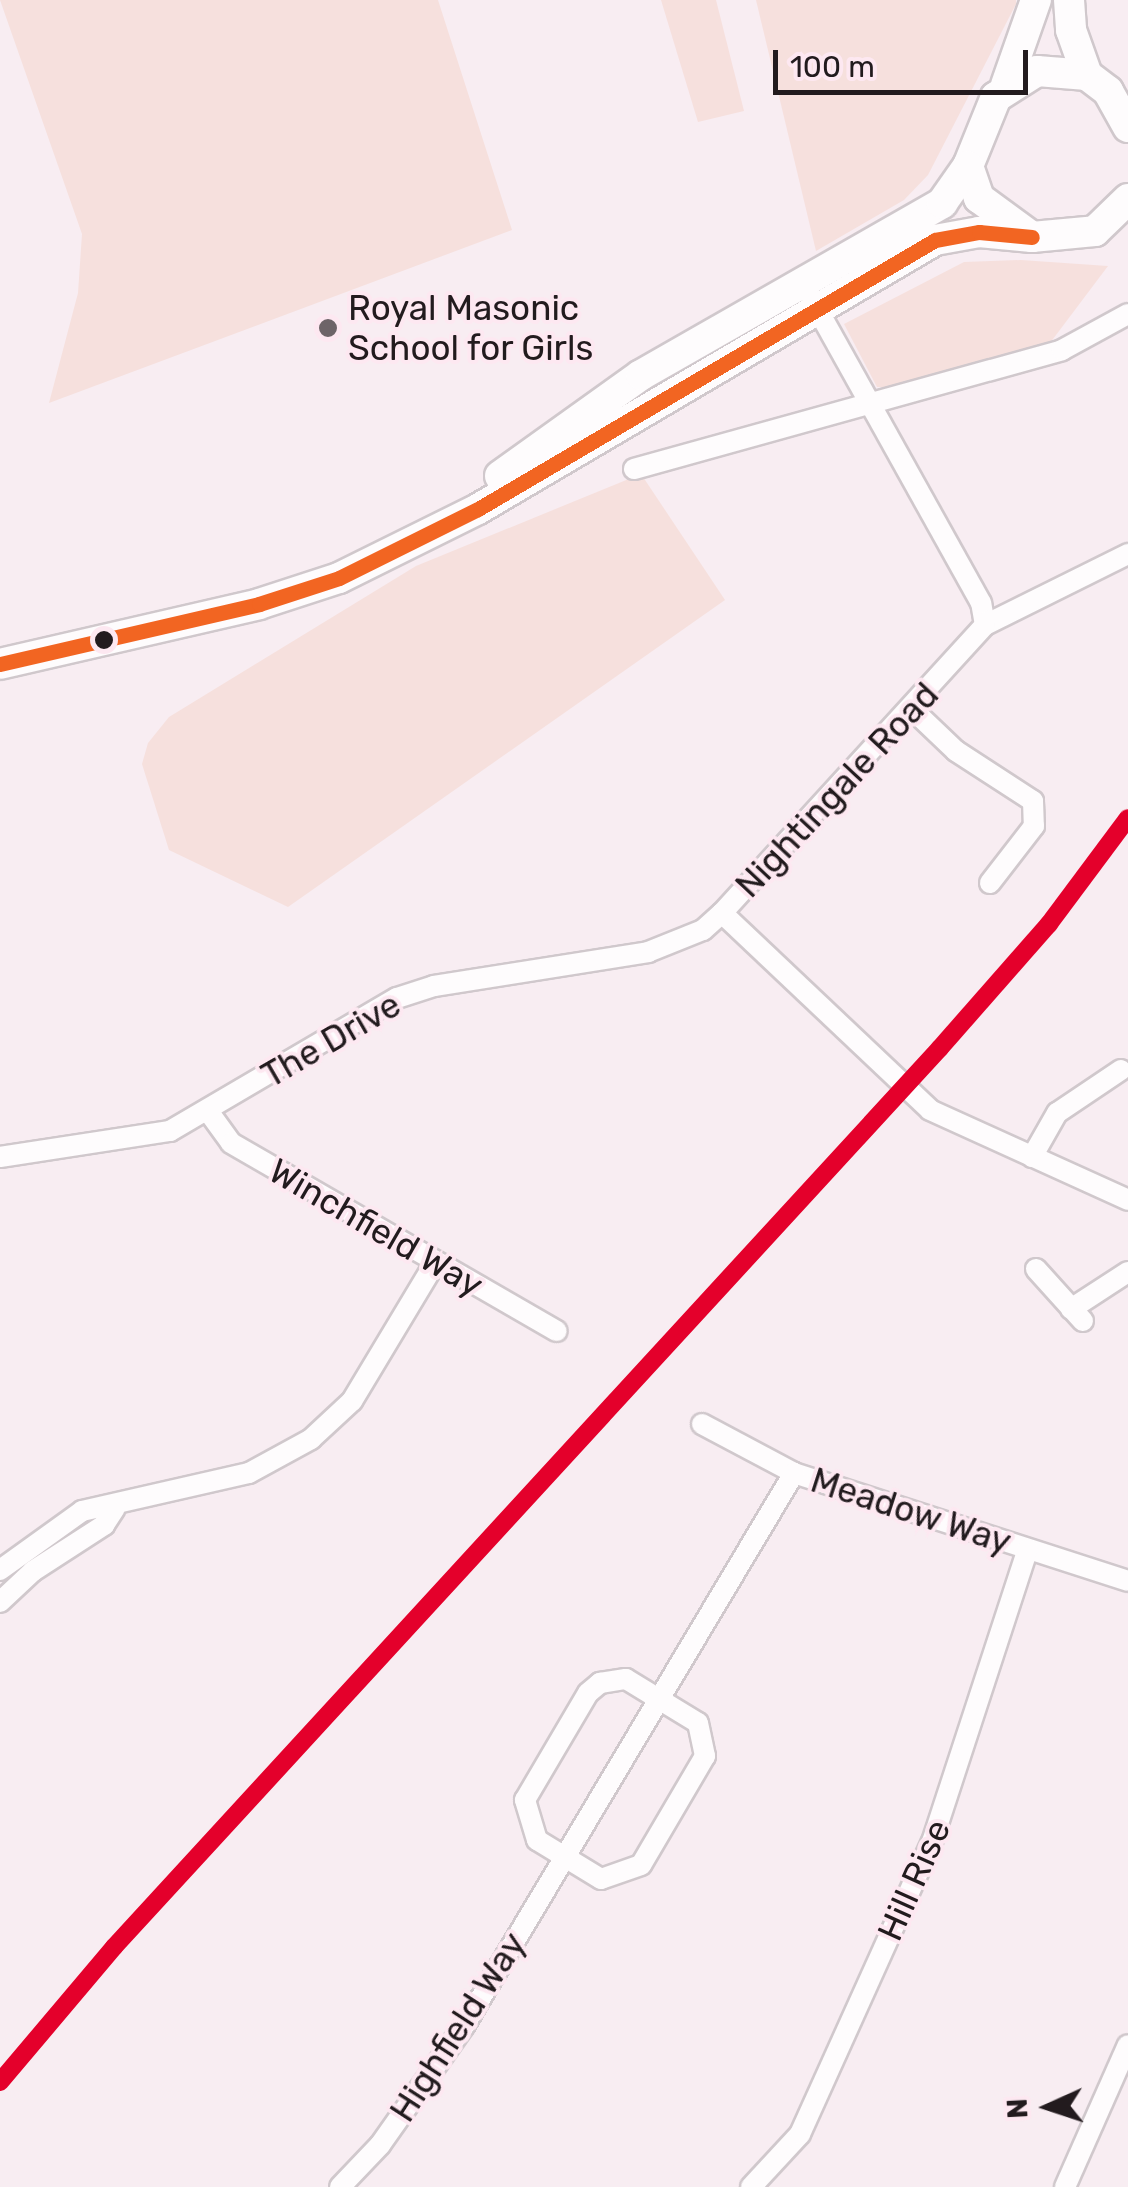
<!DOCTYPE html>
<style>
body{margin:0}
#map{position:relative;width:1128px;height:2187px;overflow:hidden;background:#f8edf2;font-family:Rubik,sans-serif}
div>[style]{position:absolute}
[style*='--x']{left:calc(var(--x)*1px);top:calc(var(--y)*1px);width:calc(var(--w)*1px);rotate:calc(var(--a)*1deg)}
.green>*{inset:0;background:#f6e0dd}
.roads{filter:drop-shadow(2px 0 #d0c8cc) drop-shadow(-2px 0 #d0c8cc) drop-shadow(0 2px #d0c8cc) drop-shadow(0 -2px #d0c8cc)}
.street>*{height:20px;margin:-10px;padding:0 10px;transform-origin:10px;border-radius:10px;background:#fefcfd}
.primary>*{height:30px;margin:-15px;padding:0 15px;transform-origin:15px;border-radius:15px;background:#fefcfd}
.bus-1>*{height:15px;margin:-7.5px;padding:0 7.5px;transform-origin:7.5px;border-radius:7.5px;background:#f26522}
.rail-1>*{height:18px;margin:-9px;padding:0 9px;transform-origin:9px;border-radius:9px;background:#e4002b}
.dots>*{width:28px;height:28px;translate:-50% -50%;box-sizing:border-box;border:5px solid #fde8f1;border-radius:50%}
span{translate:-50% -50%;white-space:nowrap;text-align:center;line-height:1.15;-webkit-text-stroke:8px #fde8f1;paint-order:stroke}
.poi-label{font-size:35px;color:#221b1e}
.left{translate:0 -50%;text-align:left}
.street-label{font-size:35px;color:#221b1e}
.north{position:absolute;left:998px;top:2057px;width:100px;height:100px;-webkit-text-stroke:8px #fde8f1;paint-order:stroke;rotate:267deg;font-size:28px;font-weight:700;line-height:40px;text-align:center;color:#221b1e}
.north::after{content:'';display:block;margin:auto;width:35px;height:45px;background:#221b1e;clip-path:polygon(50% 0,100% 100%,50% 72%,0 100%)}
.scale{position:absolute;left:773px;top:50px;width:255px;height:45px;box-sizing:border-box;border:5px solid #221b1e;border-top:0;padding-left:12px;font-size:30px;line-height:35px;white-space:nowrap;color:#221b1e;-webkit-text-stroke:8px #fde8f1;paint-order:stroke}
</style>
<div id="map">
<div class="green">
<i style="clip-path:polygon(0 0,438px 0,512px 230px,49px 403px,78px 293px,82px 234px)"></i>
<i style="clip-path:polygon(661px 0,716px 0,744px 111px,698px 122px)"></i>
<i style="clip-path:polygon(756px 0,1016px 0,1016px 4px,928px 175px,904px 200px,816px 251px)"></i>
<i style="clip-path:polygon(1021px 260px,1108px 266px,1050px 343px,909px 387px,877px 387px,844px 324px,964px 262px)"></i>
<i style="clip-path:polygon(641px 474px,725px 600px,288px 907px,169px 850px,142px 764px,148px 743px,169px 717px,416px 566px)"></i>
</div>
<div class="roads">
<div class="street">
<i style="--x:634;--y:469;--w:444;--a:-15.5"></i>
<i style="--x:1062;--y:350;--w:75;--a:-28.6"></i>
<i style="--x:985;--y:625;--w:160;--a:-26.4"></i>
<i style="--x:913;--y:710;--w:59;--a:43.6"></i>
<i style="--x:956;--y:751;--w:92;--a:33"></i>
<i style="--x:1033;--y:801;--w:25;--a:88"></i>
<i style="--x:1034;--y:826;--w:72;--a:127.7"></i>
<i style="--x:722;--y:913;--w:286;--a:43.4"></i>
<i style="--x:930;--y:1110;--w:217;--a:24.4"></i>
<i style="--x:208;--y:1111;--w:39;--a:54"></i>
<i style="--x:231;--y:1143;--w:376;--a:30"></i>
<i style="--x:0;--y:1157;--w:172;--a:-8.7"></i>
<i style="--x:170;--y:1131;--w:263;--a:-30.4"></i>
<i style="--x:397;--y:998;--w:39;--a:-18"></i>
<i style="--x:434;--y:986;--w:217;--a:-9"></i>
<i style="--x:648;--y:952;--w:59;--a:-21.8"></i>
<i style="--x:703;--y:930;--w:25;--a:-42"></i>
<i style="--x:722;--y:913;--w:390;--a:-47.6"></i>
<i style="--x:985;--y:625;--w:22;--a:-100"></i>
<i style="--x:981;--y:603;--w:349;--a:-119.1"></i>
<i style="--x:1032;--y:1157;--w:51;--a:-60.4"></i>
<i style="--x:1057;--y:1113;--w:77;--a:-33.9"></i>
<i style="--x:1036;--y:1269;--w:70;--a:47.9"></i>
<i style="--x:1071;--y:1309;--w:68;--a:-33"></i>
<i style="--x:702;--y:1424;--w:104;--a:28"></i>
<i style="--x:794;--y:1473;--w:351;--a:17.9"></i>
<i style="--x:0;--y:1570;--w:101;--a:-35.7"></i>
<i style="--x:82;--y:1511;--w:171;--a:-12.8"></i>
<i style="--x:249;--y:1473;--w:71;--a:-28.7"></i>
<i style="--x:311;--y:1439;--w:56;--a:-42.8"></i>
<i style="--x:352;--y:1401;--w:161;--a:-59"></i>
<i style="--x:0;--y:1602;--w:45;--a:-43.2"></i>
<i style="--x:33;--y:1571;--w:85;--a:-32.9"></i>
<i style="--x:104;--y:1525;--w:20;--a:-57"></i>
<i style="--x:626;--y:1679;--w:84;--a:31.4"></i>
<i style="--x:698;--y:1723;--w:34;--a:78"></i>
<i style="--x:705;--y:1756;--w:126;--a:120.4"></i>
<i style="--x:641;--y:1865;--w:42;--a:160.7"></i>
<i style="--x:601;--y:1879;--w:75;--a:-148.6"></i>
<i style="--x:537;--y:1840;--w:42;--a:-106.7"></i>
<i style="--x:525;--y:1800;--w:124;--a:-59.5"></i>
<i style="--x:588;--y:1693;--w:16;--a:-40"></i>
<i style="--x:600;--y:1683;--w:26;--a:-9"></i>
<i style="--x:340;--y:2187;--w:58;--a:-46.4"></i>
<i style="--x:380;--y:2145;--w:146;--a:-54.8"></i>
<i style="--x:464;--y:2026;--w:644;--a:-59.17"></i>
<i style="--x:751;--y:2187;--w:72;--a:-47.2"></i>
<i style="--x:800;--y:2134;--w:320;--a:-65.7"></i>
<i style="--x:932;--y:1842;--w:308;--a:-71.9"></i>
<i style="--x:1065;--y:2187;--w:155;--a:-66.1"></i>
</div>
<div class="primary">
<i style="--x:1069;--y:0;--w:30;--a:86"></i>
<i style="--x:1071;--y:30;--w:48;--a:70.4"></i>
<i style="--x:1006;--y:85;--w:90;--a:-70.6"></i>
<i style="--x:1128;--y:127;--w:41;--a:-119.1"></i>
<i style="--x:1108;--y:91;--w:26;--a:-143"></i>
<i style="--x:1087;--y:75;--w:50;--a:-175.4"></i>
<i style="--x:1037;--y:71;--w:49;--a:147.6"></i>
<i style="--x:996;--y:97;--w:74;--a:112.1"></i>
<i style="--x:968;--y:166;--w:34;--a:71"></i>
<i style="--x:979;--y:198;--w:66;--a:36.3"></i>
<i style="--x:1032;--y:237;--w:63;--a:-5.4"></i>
<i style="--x:1095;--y:231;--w:46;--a:-44.1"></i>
<i style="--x:500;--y:476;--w:173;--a:-35.6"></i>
<i style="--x:641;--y:375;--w:347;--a:-29.7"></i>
<i style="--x:942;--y:203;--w:45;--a:-54.9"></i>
<i style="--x:0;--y:664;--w:266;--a:-13"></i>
<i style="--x:259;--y:604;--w:84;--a:-18"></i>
<i style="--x:339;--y:578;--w:155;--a:-26.4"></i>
<i style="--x:478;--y:509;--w:530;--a:-30.48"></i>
<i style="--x:935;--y:240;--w:45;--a:-10.3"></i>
<i style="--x:979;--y:232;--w:53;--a:5.4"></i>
</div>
</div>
<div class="bus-1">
<i style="--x:0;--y:664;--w:266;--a:-13"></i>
<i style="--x:259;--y:604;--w:84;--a:-18"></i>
<i style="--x:339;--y:578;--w:155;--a:-26.4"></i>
<i style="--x:478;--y:509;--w:530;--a:-30.48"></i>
<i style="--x:935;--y:240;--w:45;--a:-10.3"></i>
<i style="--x:979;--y:232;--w:53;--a:5.4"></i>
</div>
<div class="rail-1">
<i style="--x:0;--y:2082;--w:177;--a:-49.8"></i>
<i style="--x:114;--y:1947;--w:1221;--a:-47.42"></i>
<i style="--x:940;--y:1048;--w:165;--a:-48.7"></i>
<i style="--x:1049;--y:924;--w:132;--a:-53.3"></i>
</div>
<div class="dots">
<i style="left:328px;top:328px;background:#6d6468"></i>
<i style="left:104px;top:640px;background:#221b1e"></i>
</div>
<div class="poi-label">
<span class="left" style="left:348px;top:328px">Royal Masonic<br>School for Girls</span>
</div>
<div class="street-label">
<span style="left:837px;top:790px;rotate:-47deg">Nightingale Road</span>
<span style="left:331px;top:1040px;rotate:-30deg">The Drive</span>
<span style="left:376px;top:1228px;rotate:30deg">Winchfield Way</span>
<span style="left:911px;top:1511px;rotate:18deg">Meadow Way</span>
<span style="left:914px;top:1880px;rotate:-66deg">Hill Rise</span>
<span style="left:458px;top:2027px;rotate:-57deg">Highfield Way</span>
</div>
<div class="north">N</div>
<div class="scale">100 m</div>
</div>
